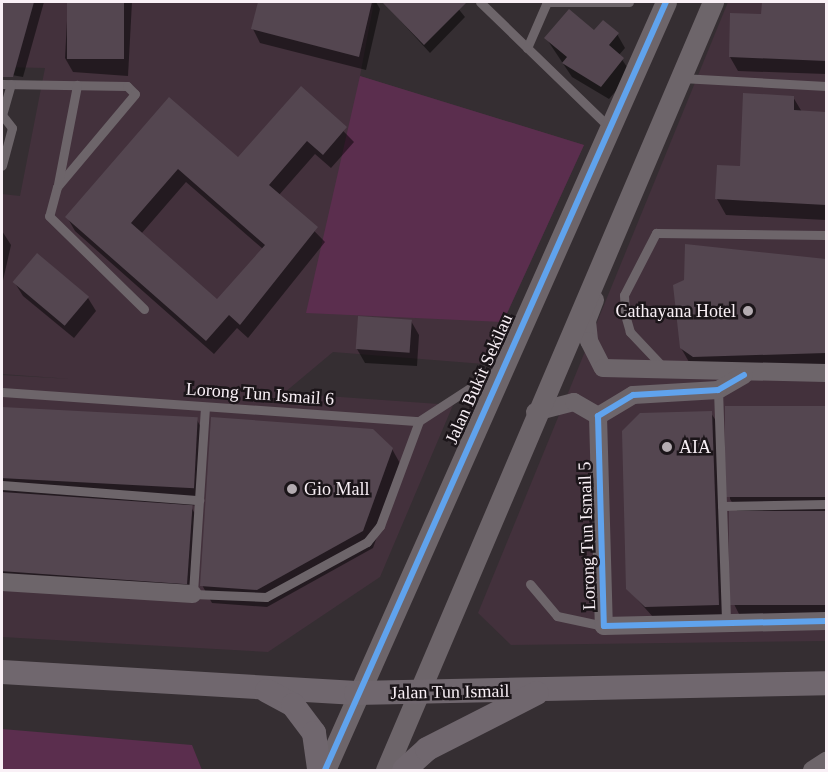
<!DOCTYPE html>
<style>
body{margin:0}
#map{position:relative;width:828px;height:772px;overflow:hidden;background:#352e32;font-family:"Times New Roman",serif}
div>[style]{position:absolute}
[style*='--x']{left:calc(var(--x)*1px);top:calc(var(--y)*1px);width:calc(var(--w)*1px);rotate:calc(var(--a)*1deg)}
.built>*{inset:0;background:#43313c}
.green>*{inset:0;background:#5b2e4e}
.shadow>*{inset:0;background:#0007}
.building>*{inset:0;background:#544650;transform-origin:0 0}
.service>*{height:9px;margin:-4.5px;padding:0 4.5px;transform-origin:4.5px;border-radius:4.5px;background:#6d656a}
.minor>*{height:18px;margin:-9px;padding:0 9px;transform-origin:9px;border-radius:9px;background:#6d656a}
.tertiary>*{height:21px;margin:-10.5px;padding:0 10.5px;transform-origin:10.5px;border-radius:10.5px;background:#6d656a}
.secondary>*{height:24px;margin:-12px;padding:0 12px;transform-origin:12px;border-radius:12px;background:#70676e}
.cycleway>*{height:6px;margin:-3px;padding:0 3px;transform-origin:3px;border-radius:3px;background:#60a3ed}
.dots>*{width:16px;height:16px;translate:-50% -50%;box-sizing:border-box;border:3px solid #1b1519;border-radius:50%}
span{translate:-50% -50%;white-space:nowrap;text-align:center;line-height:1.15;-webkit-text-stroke:5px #1b1519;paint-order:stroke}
.poi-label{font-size:18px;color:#f9f0f6}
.right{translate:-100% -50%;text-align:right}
.left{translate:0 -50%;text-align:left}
.street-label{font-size:18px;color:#f9f0f6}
.frame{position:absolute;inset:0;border:3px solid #f9f0f6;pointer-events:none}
</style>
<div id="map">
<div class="built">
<i style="clip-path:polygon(2px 2px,374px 2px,360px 76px,584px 145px,484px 364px,333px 352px,284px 393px,453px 405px,380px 577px,268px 652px,2px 637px,2px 375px,71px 379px,2px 374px,2px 194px,20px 196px,45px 68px,2px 67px)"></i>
<i style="clip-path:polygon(728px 2px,826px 2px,826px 641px,511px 645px,478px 613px)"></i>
</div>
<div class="green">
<i style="clip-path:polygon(360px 76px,584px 145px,503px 322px,306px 313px)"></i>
<i style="clip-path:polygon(2px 729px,192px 745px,202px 770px,2px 770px)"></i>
</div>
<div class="shadow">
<i style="clip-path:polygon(2px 2px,44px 2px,23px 77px,6px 74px,2px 66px)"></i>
<i style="clip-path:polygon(68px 2px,132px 2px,128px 76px,73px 72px,65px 58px)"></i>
<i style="clip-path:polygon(259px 2px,376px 2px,380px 9px,366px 70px,260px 43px,253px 29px)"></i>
<i style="clip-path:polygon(428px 2px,434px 8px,453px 2px,465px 17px,430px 53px,385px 4px)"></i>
<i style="clip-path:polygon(763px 2px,826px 2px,826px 74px,738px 71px,730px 57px,763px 16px)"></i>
<i style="clip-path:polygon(594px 32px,617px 34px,625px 48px,619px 55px,631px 73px,609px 99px,572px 77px,546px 38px)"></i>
<i style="clip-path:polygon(evenodd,301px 88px,354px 142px,331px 168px,315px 154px,279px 195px,325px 242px,248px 338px,237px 328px,214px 354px,75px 231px,67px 217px,170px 99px,238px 159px,301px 88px,186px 182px,263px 249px,217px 301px,141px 234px,186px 182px)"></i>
<i style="clip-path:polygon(793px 97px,802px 112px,826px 114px,826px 220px,726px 215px,717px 199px)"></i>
<i style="clip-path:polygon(2px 231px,11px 245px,2px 285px)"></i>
<i style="clip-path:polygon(820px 260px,826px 260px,826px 374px,693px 369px,681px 348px)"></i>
<i style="clip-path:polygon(15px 283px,88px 298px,96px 311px,74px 338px,23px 296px)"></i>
<i style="clip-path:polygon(411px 321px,419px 335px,417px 366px,365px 363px,357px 349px)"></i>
<i style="clip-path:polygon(2px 408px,197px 420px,204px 433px,200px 506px,190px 505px,199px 521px,194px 596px,2px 585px)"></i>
<i style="clip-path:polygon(826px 410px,826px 616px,741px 618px,734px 604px,739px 514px,730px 499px,727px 412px)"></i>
<i style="clip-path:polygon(711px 413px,718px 424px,724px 616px,653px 617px,628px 589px)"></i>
<i style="clip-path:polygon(392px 449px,402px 467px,373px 548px,267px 607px,212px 603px,202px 585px)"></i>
</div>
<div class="building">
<i style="clip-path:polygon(2px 2px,34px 2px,13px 77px,2px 77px)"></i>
<i style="left:67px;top:2px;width:57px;height:57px"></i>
<i style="clip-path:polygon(258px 2px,372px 2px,359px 57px,251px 29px)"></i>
<i style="clip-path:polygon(382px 2px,467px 2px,424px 45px)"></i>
<i style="clip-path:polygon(762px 2px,826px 2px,826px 61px,729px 57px,730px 13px,761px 14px)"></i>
<i style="clip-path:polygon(569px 9px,594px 30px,603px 20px,619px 33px,609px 45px,624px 58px,601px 87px,562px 63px,567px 57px,544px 38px)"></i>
<i style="clip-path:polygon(evenodd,301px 86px,347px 127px,323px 155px,307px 141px,269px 185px,318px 227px,240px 325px,229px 315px,206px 341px,65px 217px,169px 97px,238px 157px,301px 86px,178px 169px,265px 245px,217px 299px,131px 223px,178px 169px)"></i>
<i style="clip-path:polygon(743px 93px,794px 96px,794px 110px,826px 112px,826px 205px,715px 199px,717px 165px,740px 166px)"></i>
<i style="clip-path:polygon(685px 244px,826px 259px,826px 353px,693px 357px,680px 348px,673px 285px,684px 280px)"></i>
<i style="left:37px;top:253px;width:68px;height:38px;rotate:40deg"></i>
<i style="left:358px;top:316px;width:54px;height:33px;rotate:4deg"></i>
<i style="left:826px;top:406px;width:91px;height:101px;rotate:90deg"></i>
<i style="left:2px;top:407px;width:196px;height:71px;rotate:3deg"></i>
<i style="clip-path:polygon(712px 411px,719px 605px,645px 607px,626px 589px,622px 431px,640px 413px)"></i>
<i style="clip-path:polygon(211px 417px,373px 429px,393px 448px,363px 531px,257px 590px,200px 586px)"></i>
<i style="left:2px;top:492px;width:191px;height:79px;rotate:4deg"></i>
<i style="left:826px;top:511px;width:94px;height:97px;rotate:90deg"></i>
</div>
<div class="service">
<i style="--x:480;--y:2;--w:180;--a:44.1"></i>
<i style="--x:546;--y:2;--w:83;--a:0"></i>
<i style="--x:527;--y:48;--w:50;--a:-66.5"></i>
<i style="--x:681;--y:78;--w:145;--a:3.2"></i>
<i style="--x:2;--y:84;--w:125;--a:0.9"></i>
<i style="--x:127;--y:86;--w:11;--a:45"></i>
<i style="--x:135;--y:94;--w:121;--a:130"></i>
<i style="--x:57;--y:187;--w:30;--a:105"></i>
<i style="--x:49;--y:216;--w:133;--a:44.4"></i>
<i style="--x:2;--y:115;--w:16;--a:52"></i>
<i style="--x:12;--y:128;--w:39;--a:105"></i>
<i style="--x:2;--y:115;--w:32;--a:-74"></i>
<i style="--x:58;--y:184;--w:101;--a:-79.1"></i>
<i style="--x:664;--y:368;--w:50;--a:-133.4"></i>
<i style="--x:630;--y:332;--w:19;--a:-106"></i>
<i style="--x:625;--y:314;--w:19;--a:-93"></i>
<i style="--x:624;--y:295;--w:70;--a:-62.7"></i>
<i style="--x:656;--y:233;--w:170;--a:0.7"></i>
<i style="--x:718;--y:390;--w:233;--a:88"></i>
<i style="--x:2;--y:392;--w:418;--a:4"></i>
<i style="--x:419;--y:421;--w:95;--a:-33"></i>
<i style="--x:205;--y:407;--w:187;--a:93.7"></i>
<i style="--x:193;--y:594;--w:73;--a:2.4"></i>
<i style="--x:266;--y:597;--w:115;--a:-28.6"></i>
<i style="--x:367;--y:542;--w:21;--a:-51"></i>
<i style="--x:380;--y:526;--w:112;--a:-69.6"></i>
<i style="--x:2;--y:485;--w:198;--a:4.4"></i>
<i style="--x:722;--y:506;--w:104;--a:-1.1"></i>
<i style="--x:530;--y:584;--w:42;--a:49.8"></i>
<i style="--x:557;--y:616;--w:48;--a:12"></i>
</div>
<div class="minor">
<i style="--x:595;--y:300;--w:22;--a:111"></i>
<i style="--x:587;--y:321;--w:20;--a:84"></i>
<i style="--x:589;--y:341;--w:30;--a:63"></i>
<i style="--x:603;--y:368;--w:223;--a:1.3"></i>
<i style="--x:744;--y:375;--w:30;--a:150"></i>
<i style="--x:718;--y:390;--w:85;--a:176.6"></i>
<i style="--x:633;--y:395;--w:41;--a:149"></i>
<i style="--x:598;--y:416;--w:210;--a:88.4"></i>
<i style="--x:604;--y:626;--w:222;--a:-1.3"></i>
<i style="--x:535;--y:412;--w:40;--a:-14.4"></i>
<i style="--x:574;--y:402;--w:28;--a:30"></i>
<i style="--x:2;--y:582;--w:191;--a:3.6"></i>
<i style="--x:812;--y:770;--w:17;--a:-33"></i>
</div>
<div class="tertiary">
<i style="--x:325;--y:770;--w:840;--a:-66.06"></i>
<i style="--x:386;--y:770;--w:835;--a:-66.94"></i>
</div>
<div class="secondary">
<i style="--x:2;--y:672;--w:355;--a:3.4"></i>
<i style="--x:356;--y:693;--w:470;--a:-1.2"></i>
<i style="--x:267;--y:691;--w:30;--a:28"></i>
<i style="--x:293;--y:705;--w:35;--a:53"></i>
<i style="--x:314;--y:733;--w:37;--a:82"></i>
<i style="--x:404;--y:770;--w:31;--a:-42"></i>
<i style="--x:427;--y:749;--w:123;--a:-27"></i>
</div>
<div class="cycleway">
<i style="--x:744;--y:375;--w:30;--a:150"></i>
<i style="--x:718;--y:390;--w:85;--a:176.6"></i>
<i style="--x:633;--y:395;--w:41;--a:149"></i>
<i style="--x:598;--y:416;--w:210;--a:88.4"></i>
<i style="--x:604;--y:626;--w:222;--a:-1.3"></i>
<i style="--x:325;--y:770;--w:840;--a:-66.06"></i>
</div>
<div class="dots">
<i style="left:748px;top:311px;background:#b4acb1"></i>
<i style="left:667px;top:447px;background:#b4acb1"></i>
<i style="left:292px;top:489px;background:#b4acb1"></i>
</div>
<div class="poi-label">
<span class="right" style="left:736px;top:311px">Cathayana Hotel</span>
<span class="left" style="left:679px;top:447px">AIA</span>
<span class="left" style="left:304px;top:489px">Gio Mall</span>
</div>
<div class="street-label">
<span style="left:479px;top:379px;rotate:-66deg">Jalan Bukit Sekilau</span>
<span style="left:260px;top:394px;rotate:4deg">Lorong Tun Ismail 6</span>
<span style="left:587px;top:536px;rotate:-92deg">Lorong Tun Ismail 5</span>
<span style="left:450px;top:692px;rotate:-1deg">Jalan Tun Ismail</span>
</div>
<div class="frame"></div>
</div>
